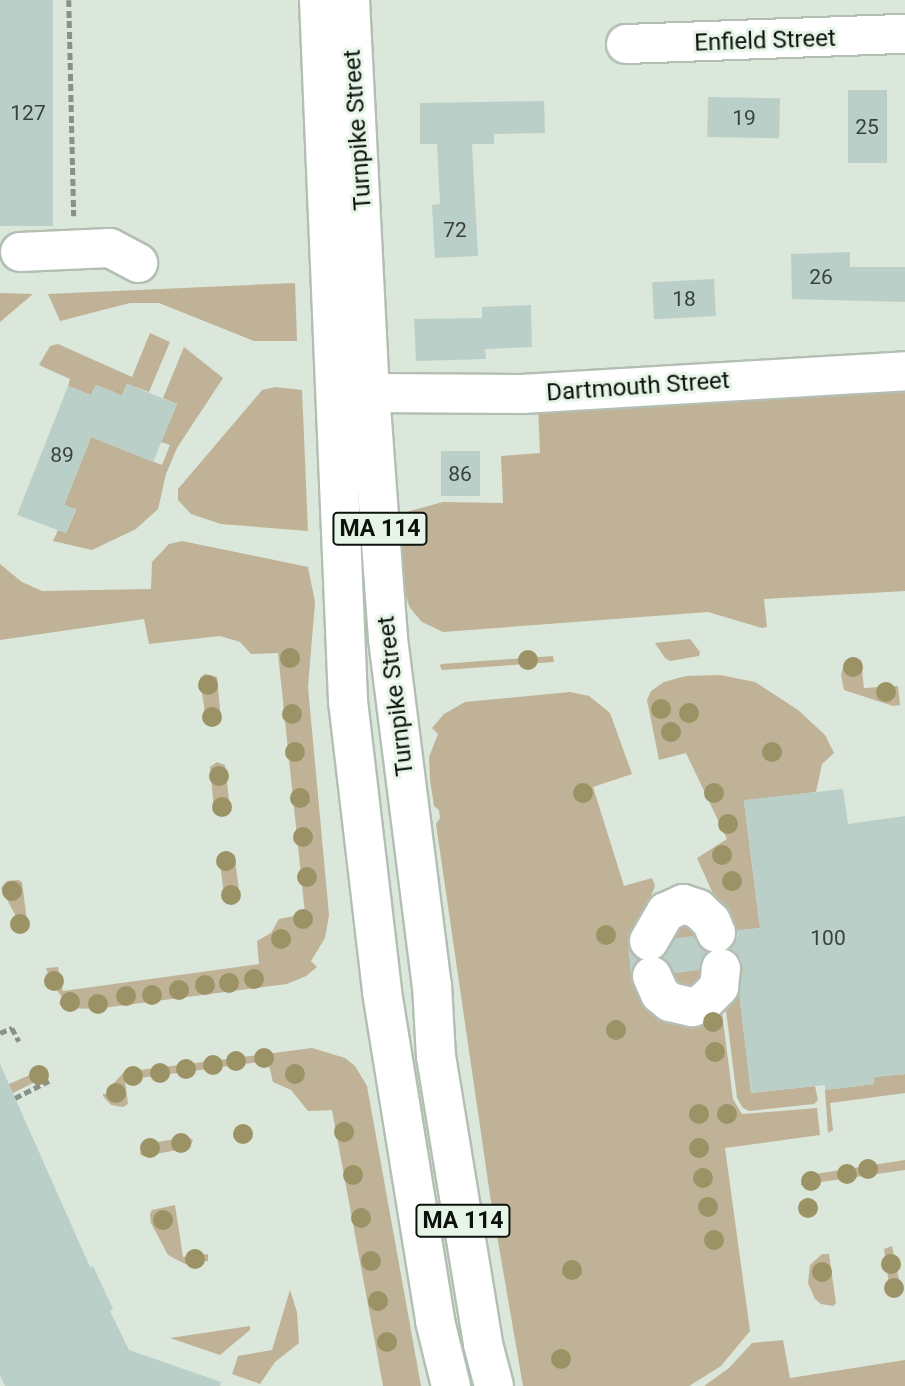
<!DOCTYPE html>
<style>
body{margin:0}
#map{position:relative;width:905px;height:1386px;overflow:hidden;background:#dae7da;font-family:Roboto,sans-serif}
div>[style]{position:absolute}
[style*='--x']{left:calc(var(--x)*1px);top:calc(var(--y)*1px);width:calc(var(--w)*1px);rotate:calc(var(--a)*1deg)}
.green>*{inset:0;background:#bfb296}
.building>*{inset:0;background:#bbcfc9;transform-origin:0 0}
.path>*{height:4.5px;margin-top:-2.25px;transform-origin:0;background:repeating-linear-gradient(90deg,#889288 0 7px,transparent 0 10.5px)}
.roads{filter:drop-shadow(2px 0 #b2bfb2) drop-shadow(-2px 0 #b2bfb2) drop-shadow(0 2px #b2bfb2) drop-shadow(0 -2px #b2bfb2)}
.minor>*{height:38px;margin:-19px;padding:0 19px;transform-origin:19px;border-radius:19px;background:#fff}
.highway>*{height:38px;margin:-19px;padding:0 19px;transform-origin:19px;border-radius:19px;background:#fff}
.trees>*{width:20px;height:20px;margin:-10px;border-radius:50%;background:#9b9365}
span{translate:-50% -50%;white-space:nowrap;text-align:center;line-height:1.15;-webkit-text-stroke:6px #e7f5e8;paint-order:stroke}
.number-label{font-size:21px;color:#38413c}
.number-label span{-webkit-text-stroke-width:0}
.shield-label span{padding:2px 5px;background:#e7f5e8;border:2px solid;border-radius:5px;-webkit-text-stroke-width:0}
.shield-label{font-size:23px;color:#0d120d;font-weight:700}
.street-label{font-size:24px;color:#0d120d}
</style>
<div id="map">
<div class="green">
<i style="clip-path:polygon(295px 283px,297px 341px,254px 341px,159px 303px,130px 303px,60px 321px,48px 294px)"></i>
<i style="clip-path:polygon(0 293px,33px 294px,0 322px)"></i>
<i style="clip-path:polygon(150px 333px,170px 342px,149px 392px,127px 384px,118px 406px,114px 392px,96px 385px,91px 395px,68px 386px,70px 379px,39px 365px,50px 346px,58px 344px,132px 377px)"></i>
<i style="clip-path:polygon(184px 347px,223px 378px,177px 448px,166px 474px,158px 509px,136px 529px,92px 550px,53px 541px,58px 530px,66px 533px,76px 510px,64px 505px,95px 427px,101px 441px,162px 465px,170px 445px,161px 442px,177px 404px,163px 398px)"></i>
<i style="clip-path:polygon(905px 380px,905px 591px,764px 599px,767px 627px,762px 628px,708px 612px,443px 632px,422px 622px,410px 608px,406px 597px,399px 514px,443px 502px,503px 503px,501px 456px,540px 453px,538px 406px)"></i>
<i style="clip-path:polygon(275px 387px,302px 390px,308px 531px,221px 524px,191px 514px,178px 500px,178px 489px,257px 396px,262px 390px)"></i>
<i style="clip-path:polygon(182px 541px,308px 567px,315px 602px,308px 687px,329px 915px,325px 938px,311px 961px,317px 967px,306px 976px,287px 984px,95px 1009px,67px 1008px,59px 1004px,62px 997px,52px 984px,46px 968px,58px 967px,63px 991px,259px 964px,257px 941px,271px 933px,279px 919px,305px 914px,278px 653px,251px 654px,240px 642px,220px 636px,149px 644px,144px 619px,0 640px,0 564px,22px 582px,42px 591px,151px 589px,152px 562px,169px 544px)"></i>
<i style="clip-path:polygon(690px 639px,700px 652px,699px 656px,670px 661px,665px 658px,655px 643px)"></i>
<i style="clip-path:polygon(553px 656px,554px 662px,442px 670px,440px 666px,441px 664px)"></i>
<i style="clip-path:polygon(850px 660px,861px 660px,864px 688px,898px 686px,900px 705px,893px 706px,844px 690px,841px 675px,843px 668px)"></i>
<i style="clip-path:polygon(205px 674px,217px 677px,221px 721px,218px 725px,209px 725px,206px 721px,200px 678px)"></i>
<i style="clip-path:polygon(720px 675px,755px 682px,798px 710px,825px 735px,834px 753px,822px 764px,816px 792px,744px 801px,760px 928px,730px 932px,697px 858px,727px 839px,686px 753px,659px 760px,647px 700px,651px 691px,664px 682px,686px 676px)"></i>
<i style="clip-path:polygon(570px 692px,589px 696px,610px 713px,632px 774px,593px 787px,624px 886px,652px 878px,655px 886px,646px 908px,637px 967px,721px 1005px,733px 1099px,742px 1114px,817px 1108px,820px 1135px,725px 1148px,750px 1331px,721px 1366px,689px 1386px,523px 1386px,490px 1195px,436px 824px,440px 818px,439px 810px,434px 806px,430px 780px,429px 757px,438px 734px,432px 728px,444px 714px,465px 702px)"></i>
<i style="clip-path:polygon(217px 762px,225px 765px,230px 809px,220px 816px,214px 809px,210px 767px)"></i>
<i style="clip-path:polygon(225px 851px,235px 855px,235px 859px,240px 899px,233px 905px,225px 902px,219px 856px)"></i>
<i style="clip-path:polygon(18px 880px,22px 882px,28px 929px,24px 932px,1px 888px,7px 881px)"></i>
<i style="clip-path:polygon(691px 921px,708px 945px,710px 960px,704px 986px,679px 992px,662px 961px,663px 935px)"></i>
<i style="clip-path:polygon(754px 964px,740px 999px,751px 1093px,815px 1086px,818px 1100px,814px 1104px,749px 1111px,743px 1108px,737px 1098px,725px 1002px,739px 965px)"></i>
<i style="clip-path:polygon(312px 1048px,345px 1058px,355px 1066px,367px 1086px,421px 1386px,383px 1386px,332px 1110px,308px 1111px,291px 1090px,273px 1082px,268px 1061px,125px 1080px,128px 1104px,123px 1107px,111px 1105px,103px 1096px,103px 1094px,110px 1094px,113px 1084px,124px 1072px)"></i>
<i style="clip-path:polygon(41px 1070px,47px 1076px,13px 1093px,0 1088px)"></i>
<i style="clip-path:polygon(905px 1074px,905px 1093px,830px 1103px,833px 1130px,828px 1133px,825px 1090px,874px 1084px,874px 1077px)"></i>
<i style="clip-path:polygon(188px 1137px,193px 1140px,190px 1148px,143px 1156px,140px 1154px,144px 1144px)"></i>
<i style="clip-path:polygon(905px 1160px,905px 1170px,800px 1185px,815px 1174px)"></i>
<i style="clip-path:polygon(175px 1205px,183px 1257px,208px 1254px,208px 1261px,185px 1264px,168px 1255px,151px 1223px,150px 1214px,152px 1210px)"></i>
<i style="clip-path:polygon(892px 1246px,902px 1294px,891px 1298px,884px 1249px)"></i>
<i style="clip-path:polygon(822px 1254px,829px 1254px,836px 1303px,833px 1306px,821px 1304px,815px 1299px,808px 1283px,810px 1265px)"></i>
<i style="clip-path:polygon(290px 1290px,297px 1312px,299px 1343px,275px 1362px,260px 1384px,232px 1374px,238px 1356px,272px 1350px)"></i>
<i style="clip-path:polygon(250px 1326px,250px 1330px,220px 1355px,170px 1338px)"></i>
<i style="clip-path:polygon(783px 1340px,790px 1378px,905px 1360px,905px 1386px,704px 1386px,729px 1368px,752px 1343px)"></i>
</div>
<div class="building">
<i style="left:0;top:0;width:53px;height:226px"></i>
<i style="left:848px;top:90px;width:39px;height:73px"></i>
<i style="left:708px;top:97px;width:72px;height:40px;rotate:1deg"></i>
<i style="clip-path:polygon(544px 101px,545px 133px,494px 134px,494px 144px,472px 144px,478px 256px,435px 258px,432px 205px,440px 204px,437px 144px,420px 144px,420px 103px)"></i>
<i style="clip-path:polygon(850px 252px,850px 267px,905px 267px,905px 302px,792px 299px,791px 254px)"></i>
<i style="left:714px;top:279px;width:37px;height:62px;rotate:87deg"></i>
<i style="clip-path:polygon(531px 305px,532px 347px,485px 349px,486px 359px,416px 361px,414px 319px,482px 318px,482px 307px)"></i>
<i style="clip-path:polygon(127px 384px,177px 404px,153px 462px,91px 437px,64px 505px,76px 509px,66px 533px,17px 515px,68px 386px,91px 395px,96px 385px,123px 396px)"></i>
<i style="left:441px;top:451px;width:39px;height:45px"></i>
<i style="clip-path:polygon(843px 789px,848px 824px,905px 816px,905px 1074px,874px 1077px,874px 1084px,825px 1090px,825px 1085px,751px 1093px,739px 994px,743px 970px,741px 959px,730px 949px,738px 936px,737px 930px,760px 928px,744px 800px)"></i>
<i style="clip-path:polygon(693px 936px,707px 952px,699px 970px,675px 973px,663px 957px,676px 938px)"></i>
<i style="clip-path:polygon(628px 943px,630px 952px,638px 960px,631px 978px)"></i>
<i style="clip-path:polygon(0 1064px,90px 1267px,93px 1266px,113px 1309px,110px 1311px,129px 1350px,221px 1382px,220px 1386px,5px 1386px,0 1375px)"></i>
</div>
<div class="path">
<i style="--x:69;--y:0;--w:216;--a:88.7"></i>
<i style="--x:0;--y:1033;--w:13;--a:-23"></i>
<i style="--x:12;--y:1028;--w:15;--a:62"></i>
<i style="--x:33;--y:1072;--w:14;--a:65"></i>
<i style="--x:15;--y:1098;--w:38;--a:-27"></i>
</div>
<div class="roads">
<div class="minor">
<i style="--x:626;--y:44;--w:279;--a:-2.1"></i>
<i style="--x:20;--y:252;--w:90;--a:-2.5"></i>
<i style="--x:110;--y:248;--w:32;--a:28"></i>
<i style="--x:370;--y:393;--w:152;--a:0.4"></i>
<i style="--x:522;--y:394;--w:384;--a:-3.4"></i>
<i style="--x:649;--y:941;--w:34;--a:-60"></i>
<i style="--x:666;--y:912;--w:19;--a:-25"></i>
<i style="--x:683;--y:904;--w:16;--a:18"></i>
<i style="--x:698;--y:909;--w:18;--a:43"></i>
<i style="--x:711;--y:921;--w:13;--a:67"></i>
<i style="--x:652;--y:976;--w:20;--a:66"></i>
<i style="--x:660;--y:994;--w:13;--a:39"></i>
<i style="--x:670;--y:1002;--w:23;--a:13"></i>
<i style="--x:692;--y:1007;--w:12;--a:-20"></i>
<i style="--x:703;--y:1003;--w:23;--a:-45"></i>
<i style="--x:719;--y:987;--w:19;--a:-84"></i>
</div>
<div class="highway">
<i style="--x:319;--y:0;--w:702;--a:87.63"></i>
<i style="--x:348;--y:701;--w:293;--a:83.3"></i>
<i style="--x:382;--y:992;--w:333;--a:80.8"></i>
<i style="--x:435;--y:1321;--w:67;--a:76.2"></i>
<i style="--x:350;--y:0;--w:394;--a:87.1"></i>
<i style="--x:370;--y:393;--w:247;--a:85.8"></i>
<i style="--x:388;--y:639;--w:349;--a:82.8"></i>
<i style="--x:432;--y:985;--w:71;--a:86.8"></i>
<i style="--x:436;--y:1056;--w:292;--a:80.7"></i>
<i style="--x:483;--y:1344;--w:43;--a:75.3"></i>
</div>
</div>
<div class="trees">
<i style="left:290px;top:658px"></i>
<i style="left:528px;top:660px"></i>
<i style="left:853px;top:667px"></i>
<i style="left:208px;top:685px"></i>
<i style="left:886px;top:692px"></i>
<i style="left:661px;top:709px"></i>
<i style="left:689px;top:713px"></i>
<i style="left:292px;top:714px"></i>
<i style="left:212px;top:717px"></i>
<i style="left:671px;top:732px"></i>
<i style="left:295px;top:752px"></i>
<i style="left:772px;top:752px"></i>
<i style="left:219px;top:776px"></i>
<i style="left:583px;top:793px"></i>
<i style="left:714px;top:793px"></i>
<i style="left:300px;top:798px"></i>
<i style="left:222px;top:807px"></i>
<i style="left:728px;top:824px"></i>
<i style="left:303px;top:837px"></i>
<i style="left:722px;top:855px"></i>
<i style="left:226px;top:861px"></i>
<i style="left:307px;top:877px"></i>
<i style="left:732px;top:881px"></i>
<i style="left:12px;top:891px"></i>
<i style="left:231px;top:895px"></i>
<i style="left:303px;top:919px"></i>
<i style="left:20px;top:924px"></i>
<i style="left:606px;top:935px"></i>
<i style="left:281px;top:939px"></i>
<i style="left:254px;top:979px"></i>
<i style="left:54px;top:981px"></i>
<i style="left:229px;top:983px"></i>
<i style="left:205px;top:985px"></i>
<i style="left:179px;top:990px"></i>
<i style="left:152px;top:995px"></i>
<i style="left:126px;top:996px"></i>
<i style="left:70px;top:1002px"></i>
<i style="left:98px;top:1004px"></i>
<i style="left:713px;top:1022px"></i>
<i style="left:616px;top:1030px"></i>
<i style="left:715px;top:1052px"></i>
<i style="left:264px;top:1058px"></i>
<i style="left:236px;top:1061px"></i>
<i style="left:213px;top:1065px"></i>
<i style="left:186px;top:1069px"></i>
<i style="left:160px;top:1073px"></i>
<i style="left:295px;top:1074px"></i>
<i style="left:39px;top:1075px"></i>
<i style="left:133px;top:1076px"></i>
<i style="left:116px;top:1093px"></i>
<i style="left:699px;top:1114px"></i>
<i style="left:727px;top:1114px"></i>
<i style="left:344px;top:1132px"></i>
<i style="left:243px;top:1134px"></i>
<i style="left:181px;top:1143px"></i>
<i style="left:150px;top:1148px"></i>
<i style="left:699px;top:1148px"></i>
<i style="left:868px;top:1169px"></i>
<i style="left:847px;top:1174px"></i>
<i style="left:353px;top:1175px"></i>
<i style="left:703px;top:1178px"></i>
<i style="left:811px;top:1181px"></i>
<i style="left:708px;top:1207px"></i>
<i style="left:808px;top:1208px"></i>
<i style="left:361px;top:1218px"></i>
<i style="left:163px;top:1220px"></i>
<i style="left:714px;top:1240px"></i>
<i style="left:195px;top:1259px"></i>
<i style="left:371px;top:1261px"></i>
<i style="left:891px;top:1264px"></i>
<i style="left:572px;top:1270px"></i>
<i style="left:822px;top:1272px"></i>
<i style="left:894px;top:1288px"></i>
<i style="left:378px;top:1301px"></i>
<i style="left:387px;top:1342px"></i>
<i style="left:561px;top:1359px"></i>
</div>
<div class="number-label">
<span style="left:28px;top:113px">127</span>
<span style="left:744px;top:118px">19</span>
<span style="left:867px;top:127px">25</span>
<span style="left:455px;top:230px">72</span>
<span style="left:821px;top:277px">26</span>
<span style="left:684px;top:299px">18</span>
<span style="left:62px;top:455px">89</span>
<span style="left:460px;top:474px">86</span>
<span style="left:828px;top:938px">100</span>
</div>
<div class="shield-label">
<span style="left:380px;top:529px">MA 114</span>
<span style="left:463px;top:1221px">MA 114</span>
</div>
<div class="street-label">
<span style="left:765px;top:41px;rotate:-2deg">Enfield Street</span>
<span style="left:358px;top:130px;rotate:-94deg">Turnpike Street</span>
<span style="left:638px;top:387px;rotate:-4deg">Dartmouth Street</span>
<span style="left:396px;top:696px;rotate:-97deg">Turnpike Street</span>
</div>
</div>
